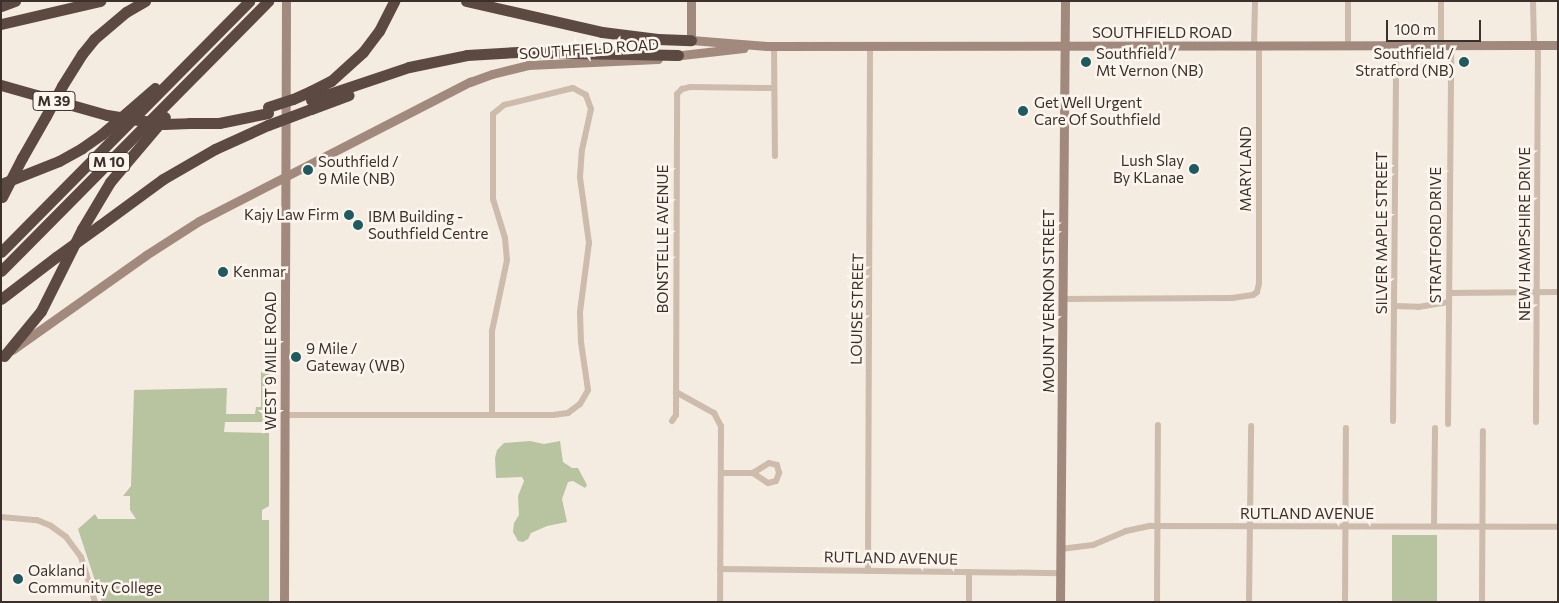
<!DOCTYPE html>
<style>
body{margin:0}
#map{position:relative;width:1559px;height:603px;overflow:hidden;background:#f4ebe1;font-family:Commissioner,sans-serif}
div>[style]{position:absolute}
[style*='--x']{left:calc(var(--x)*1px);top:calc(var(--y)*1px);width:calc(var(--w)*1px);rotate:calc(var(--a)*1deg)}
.green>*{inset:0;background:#b8c4a0;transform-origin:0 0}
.street>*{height:6px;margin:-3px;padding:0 3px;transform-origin:3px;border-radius:3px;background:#cdbbac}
.secondary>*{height:9px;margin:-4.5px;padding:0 4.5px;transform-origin:4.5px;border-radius:4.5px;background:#a18a7d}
.highway>*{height:11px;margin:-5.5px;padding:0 5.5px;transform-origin:5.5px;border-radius:5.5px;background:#5c4a42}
.highway-bridge>*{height:11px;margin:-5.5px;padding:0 5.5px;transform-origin:5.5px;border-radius:5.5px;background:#5c4a42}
.dots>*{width:14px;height:14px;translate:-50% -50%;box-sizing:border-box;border:2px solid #fbf5ee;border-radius:50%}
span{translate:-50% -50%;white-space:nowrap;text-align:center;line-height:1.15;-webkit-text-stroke:5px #fbf5ee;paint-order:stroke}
.shield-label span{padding:1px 4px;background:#fbf5ee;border:1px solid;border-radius:4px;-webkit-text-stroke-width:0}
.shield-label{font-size:14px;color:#3b302b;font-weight:700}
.street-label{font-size:15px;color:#3b302b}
.poi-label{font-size:15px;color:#3b302b}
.left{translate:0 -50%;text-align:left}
.right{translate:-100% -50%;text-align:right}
.frame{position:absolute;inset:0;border:2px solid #3b302b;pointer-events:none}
.scale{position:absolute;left:1386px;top:20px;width:95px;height:22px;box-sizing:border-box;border:2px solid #3b302b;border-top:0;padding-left:6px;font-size:15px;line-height:18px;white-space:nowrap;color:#3b302b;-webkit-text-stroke:4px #fbf5ee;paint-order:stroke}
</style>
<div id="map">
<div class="green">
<i style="clip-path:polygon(261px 372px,269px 373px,269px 419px,266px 422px,225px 422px,224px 432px,269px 433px,269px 506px,262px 510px,262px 520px,269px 520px,269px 602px,102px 602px,78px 529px,95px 514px,98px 519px,136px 519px,130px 510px,130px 496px,123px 496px,131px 486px,134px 390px,227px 388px,226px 414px,255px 414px,256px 407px,261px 407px)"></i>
<i style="clip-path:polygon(530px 441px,544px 444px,560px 441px,563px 462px,572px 468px,578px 468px,587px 485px,585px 488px,573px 481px,568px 482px,562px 499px,567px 522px,547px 526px,531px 533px,528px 539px,523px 542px,518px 541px,513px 532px,514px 523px,519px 515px,518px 496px,524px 481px,522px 477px,496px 478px,495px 458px,497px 450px,504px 443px)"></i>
<i style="left:1392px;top:535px;width:45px;height:67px"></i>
</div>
<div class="street">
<i style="--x:1533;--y:1;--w:44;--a:88.7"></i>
<i style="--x:774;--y:46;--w:110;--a:89.5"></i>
<i style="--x:1254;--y:46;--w:45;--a:-88.7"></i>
<i style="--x:1348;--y:46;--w:45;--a:-90"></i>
<i style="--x:1441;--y:46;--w:45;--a:-90"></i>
<i style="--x:1449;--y:293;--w:109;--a:-0.5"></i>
<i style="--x:1062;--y:299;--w:170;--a:-0.3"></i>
<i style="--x:1232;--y:298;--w:21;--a:-8"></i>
<i style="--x:1253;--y:295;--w:5;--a:-37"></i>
<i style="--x:1257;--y:292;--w:9;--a:-77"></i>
<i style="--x:1259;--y:283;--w:237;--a:-90"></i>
<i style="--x:1394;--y:306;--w:24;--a:2"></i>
<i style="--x:1418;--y:307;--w:31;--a:-9"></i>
<i style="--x:676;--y:392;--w:43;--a:28.9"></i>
<i style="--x:714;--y:413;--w:15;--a:62"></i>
<i style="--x:721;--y:426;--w:176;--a:90.3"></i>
<i style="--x:284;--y:415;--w:269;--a:0"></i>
<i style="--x:553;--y:415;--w:15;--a:-8"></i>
<i style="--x:568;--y:413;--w:15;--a:-37"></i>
<i style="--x:580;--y:404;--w:16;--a:-60"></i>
<i style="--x:588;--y:390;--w:49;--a:-98.3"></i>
<i style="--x:581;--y:342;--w:30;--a:-92"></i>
<i style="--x:580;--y:312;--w:70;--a:-82.6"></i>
<i style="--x:589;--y:243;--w:67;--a:-97.8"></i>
<i style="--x:580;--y:177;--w:27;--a:-86"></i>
<i style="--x:582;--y:150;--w:42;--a:-77.6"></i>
<i style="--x:591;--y:109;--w:15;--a:-110"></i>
<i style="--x:586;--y:95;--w:15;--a:-152"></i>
<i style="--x:573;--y:88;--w:71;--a:166.2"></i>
<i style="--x:504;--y:105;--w:14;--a:141"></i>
<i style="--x:493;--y:114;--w:85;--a:90"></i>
<i style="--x:493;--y:199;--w:41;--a:72.9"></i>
<i style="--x:505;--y:238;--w:22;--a:85"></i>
<i style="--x:507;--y:260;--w:73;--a:101.9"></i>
<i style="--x:492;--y:331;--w:83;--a:90"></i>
<i style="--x:672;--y:421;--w:7;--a:-56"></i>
<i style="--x:676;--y:415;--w:321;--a:-89.8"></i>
<i style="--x:677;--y:94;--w:7;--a:-45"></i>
<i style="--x:682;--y:89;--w:8;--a:-14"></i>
<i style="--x:690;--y:87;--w:84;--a:0.7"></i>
<i style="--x:1393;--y:421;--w:375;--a:-89.5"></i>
<i style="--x:1536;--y:422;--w:377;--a:-89.7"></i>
<i style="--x:1448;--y:424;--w:377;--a:-89.5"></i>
<i style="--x:721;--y:473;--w:32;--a:0"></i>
<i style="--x:753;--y:473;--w:18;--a:34"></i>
<i style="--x:768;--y:483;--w:8;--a:-14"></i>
<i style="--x:776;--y:481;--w:9;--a:-69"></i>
<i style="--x:779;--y:473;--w:8;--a:-104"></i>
<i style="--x:777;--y:465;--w:8;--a:-166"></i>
<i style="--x:769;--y:463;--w:19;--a:148"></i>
<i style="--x:1;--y:517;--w:36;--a:5"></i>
<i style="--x:37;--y:520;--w:15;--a:23"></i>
<i style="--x:51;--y:526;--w:19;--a:36"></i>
<i style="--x:66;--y:537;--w:25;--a:53"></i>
<i style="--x:81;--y:557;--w:47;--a:72.7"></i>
<i style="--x:1434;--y:526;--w:98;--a:-89.4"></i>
<i style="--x:1061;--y:549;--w:32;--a:-7"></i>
<i style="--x:1093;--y:545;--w:36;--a:-23"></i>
<i style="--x:1126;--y:531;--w:25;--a:-12"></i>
<i style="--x:1150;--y:526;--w:408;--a:0.1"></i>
<i style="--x:720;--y:569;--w:341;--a:0.7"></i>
<i style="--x:868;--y:571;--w:525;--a:-89.78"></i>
<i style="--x:969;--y:602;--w:30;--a:-90"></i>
<i style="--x:1157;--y:602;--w:177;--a:-89.7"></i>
<i style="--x:1249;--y:602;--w:176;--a:-89.3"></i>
<i style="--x:1345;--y:602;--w:174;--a:-89.7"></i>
<i style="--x:1482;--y:602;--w:171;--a:-89.7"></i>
</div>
<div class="secondary">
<i style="--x:691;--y:1;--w:39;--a:90"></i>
<i style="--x:691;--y:40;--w:76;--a:4.5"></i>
<i style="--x:767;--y:46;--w:791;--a:-0.07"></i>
<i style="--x:673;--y:56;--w:71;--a:-6.4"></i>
<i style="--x:12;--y:350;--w:164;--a:-35.3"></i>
<i style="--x:146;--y:255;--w:63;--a:-32.7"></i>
<i style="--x:199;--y:221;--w:305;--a:-27.2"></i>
<i style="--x:470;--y:82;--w:23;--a:-20"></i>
<i style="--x:492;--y:74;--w:37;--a:-14"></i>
<i style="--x:528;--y:65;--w:130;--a:-2.6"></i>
<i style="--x:284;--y:602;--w:601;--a:-89.81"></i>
<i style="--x:1060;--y:602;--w:601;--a:-89.52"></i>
</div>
<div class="highway">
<i style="--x:466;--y:1;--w:139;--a:12.8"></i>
<i style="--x:602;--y:32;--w:56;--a:7.1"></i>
<i style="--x:658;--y:39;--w:33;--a:2"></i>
<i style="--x:1;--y:6;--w:15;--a:-20"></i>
<i style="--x:1;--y:24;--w:102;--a:-13.1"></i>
<i style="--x:1;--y:85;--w:110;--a:15.8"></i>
<i style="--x:62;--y:86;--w:38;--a:-58"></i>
<i style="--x:82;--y:54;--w:19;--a:-51"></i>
<i style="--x:94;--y:39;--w:42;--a:-40.2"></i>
<i style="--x:126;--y:12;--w:22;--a:-30"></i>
<i style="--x:311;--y:91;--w:22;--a:-27"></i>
<i style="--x:331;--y:81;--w:43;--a:-42.2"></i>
<i style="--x:363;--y:52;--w:26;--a:-53"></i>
<i style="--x:379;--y:31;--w:34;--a:-63"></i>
<i style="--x:311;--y:100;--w:103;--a:-18.6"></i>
<i style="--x:409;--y:67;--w:59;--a:-11.7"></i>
<i style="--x:467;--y:55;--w:51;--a:-3.4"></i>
<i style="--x:518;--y:52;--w:160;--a:1.1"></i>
<i style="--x:311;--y:109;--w:40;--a:-20.2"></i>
<i style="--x:189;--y:123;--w:30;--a:0"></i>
<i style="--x:219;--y:123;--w:50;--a:-11.5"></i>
<i style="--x:22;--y:158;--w:48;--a:-60.3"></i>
<i style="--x:1;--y:184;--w:62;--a:-21.6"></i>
<i style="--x:59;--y:161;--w:26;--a:-29"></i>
<i style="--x:82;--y:148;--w:24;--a:-35"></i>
<i style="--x:102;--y:134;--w:70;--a:-41"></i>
<i style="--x:99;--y:226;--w:79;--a:-36.3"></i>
<i style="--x:163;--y:179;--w:60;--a:-30"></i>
<i style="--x:215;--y:149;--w:58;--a:-24.4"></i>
<i style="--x:1;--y:252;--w:353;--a:-45.3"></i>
<i style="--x:1;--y:271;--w:380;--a:-45.3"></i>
<i style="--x:1;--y:299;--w:69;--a:-37.4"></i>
<i style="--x:4;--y:356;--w:58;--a:-50.6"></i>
<i style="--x:41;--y:311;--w:92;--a:-63.4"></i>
<i style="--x:82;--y:229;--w:55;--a:-59.2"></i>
<i style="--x:110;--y:182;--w:85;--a:-49.8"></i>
</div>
<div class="highway-bridge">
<i style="--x:268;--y:107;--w:26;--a:-18"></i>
<i style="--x:293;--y:99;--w:20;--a:-24"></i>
<i style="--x:107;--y:115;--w:58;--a:9"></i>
<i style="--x:164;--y:124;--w:25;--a:-2"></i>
<i style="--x:46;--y:116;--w:34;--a:-62"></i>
<i style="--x:268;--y:125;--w:46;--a:-20.4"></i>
<i style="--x:2;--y:197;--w:44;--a:-62.9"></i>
<i style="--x:56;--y:257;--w:53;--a:-35.8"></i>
</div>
<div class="dots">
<i style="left:1086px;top:62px;background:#1f5a5e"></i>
<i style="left:1464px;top:62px;background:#1f5a5e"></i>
<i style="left:1023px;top:111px;background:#1f5a5e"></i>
<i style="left:1194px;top:169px;background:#1f5a5e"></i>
<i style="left:308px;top:170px;background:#1f5a5e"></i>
<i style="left:349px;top:215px;background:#1f5a5e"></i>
<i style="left:358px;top:225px;background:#1f5a5e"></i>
<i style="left:223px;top:272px;background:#1f5a5e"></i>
<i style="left:296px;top:357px;background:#1f5a5e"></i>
<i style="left:18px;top:579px;background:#1f5a5e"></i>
</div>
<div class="shield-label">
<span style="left:54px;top:101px">M 39</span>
<span style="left:109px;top:162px">M 10</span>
</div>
<div class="street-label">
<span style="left:1162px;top:33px">SOUTHFIELD ROAD</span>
<span style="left:589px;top:49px;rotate:-4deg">SOUTHFIELD ROAD</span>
<span style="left:1246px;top:169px;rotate:-90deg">MARYLAND</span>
<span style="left:1382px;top:233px;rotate:-90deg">SILVER MAPLE STREET</span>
<span style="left:1525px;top:234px;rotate:-90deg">NEW HAMPSHIRE DRIVE</span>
<span style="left:1436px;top:235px;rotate:-90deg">STRATFORD DRIVE</span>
<span style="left:663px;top:239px;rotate:-90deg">BONSTELLE AVENUE</span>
<span style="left:1049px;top:301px;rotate:-90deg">MOUNT VERNON STREET</span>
<span style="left:857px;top:309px;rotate:-89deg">LOUISE STREET</span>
<span style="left:271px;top:361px;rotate:-90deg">WEST 9 MILE ROAD</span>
<span style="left:1307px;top:514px">RUTLAND AVENUE</span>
<span style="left:891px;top:558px;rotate:1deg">RUTLAND AVENUE</span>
</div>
<div class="poi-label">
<span class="left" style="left:1096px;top:62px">Southfield /<br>Mt Vernon (NB)</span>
<span class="right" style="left:1454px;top:62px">Southfield /<br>Stratford (NB)</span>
<span class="left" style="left:1034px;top:111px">Get Well Urgent<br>Care Of Southfield</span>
<span class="right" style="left:1184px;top:169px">Lush Slay<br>By KLanae</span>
<span class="left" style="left:318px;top:170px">Southfield /<br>9 Mile (NB)</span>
<span class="right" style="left:339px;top:215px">Kajy Law Firm</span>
<span class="left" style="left:368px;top:225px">IBM Building -<br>Southfield Centre</span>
<span class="left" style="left:233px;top:272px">Kenmar</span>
<span class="left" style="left:306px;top:357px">9 Mile /<br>Gateway (WB)</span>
<span class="left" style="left:28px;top:579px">Oakland<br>Community College</span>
</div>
<div class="frame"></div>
<div class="scale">100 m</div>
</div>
